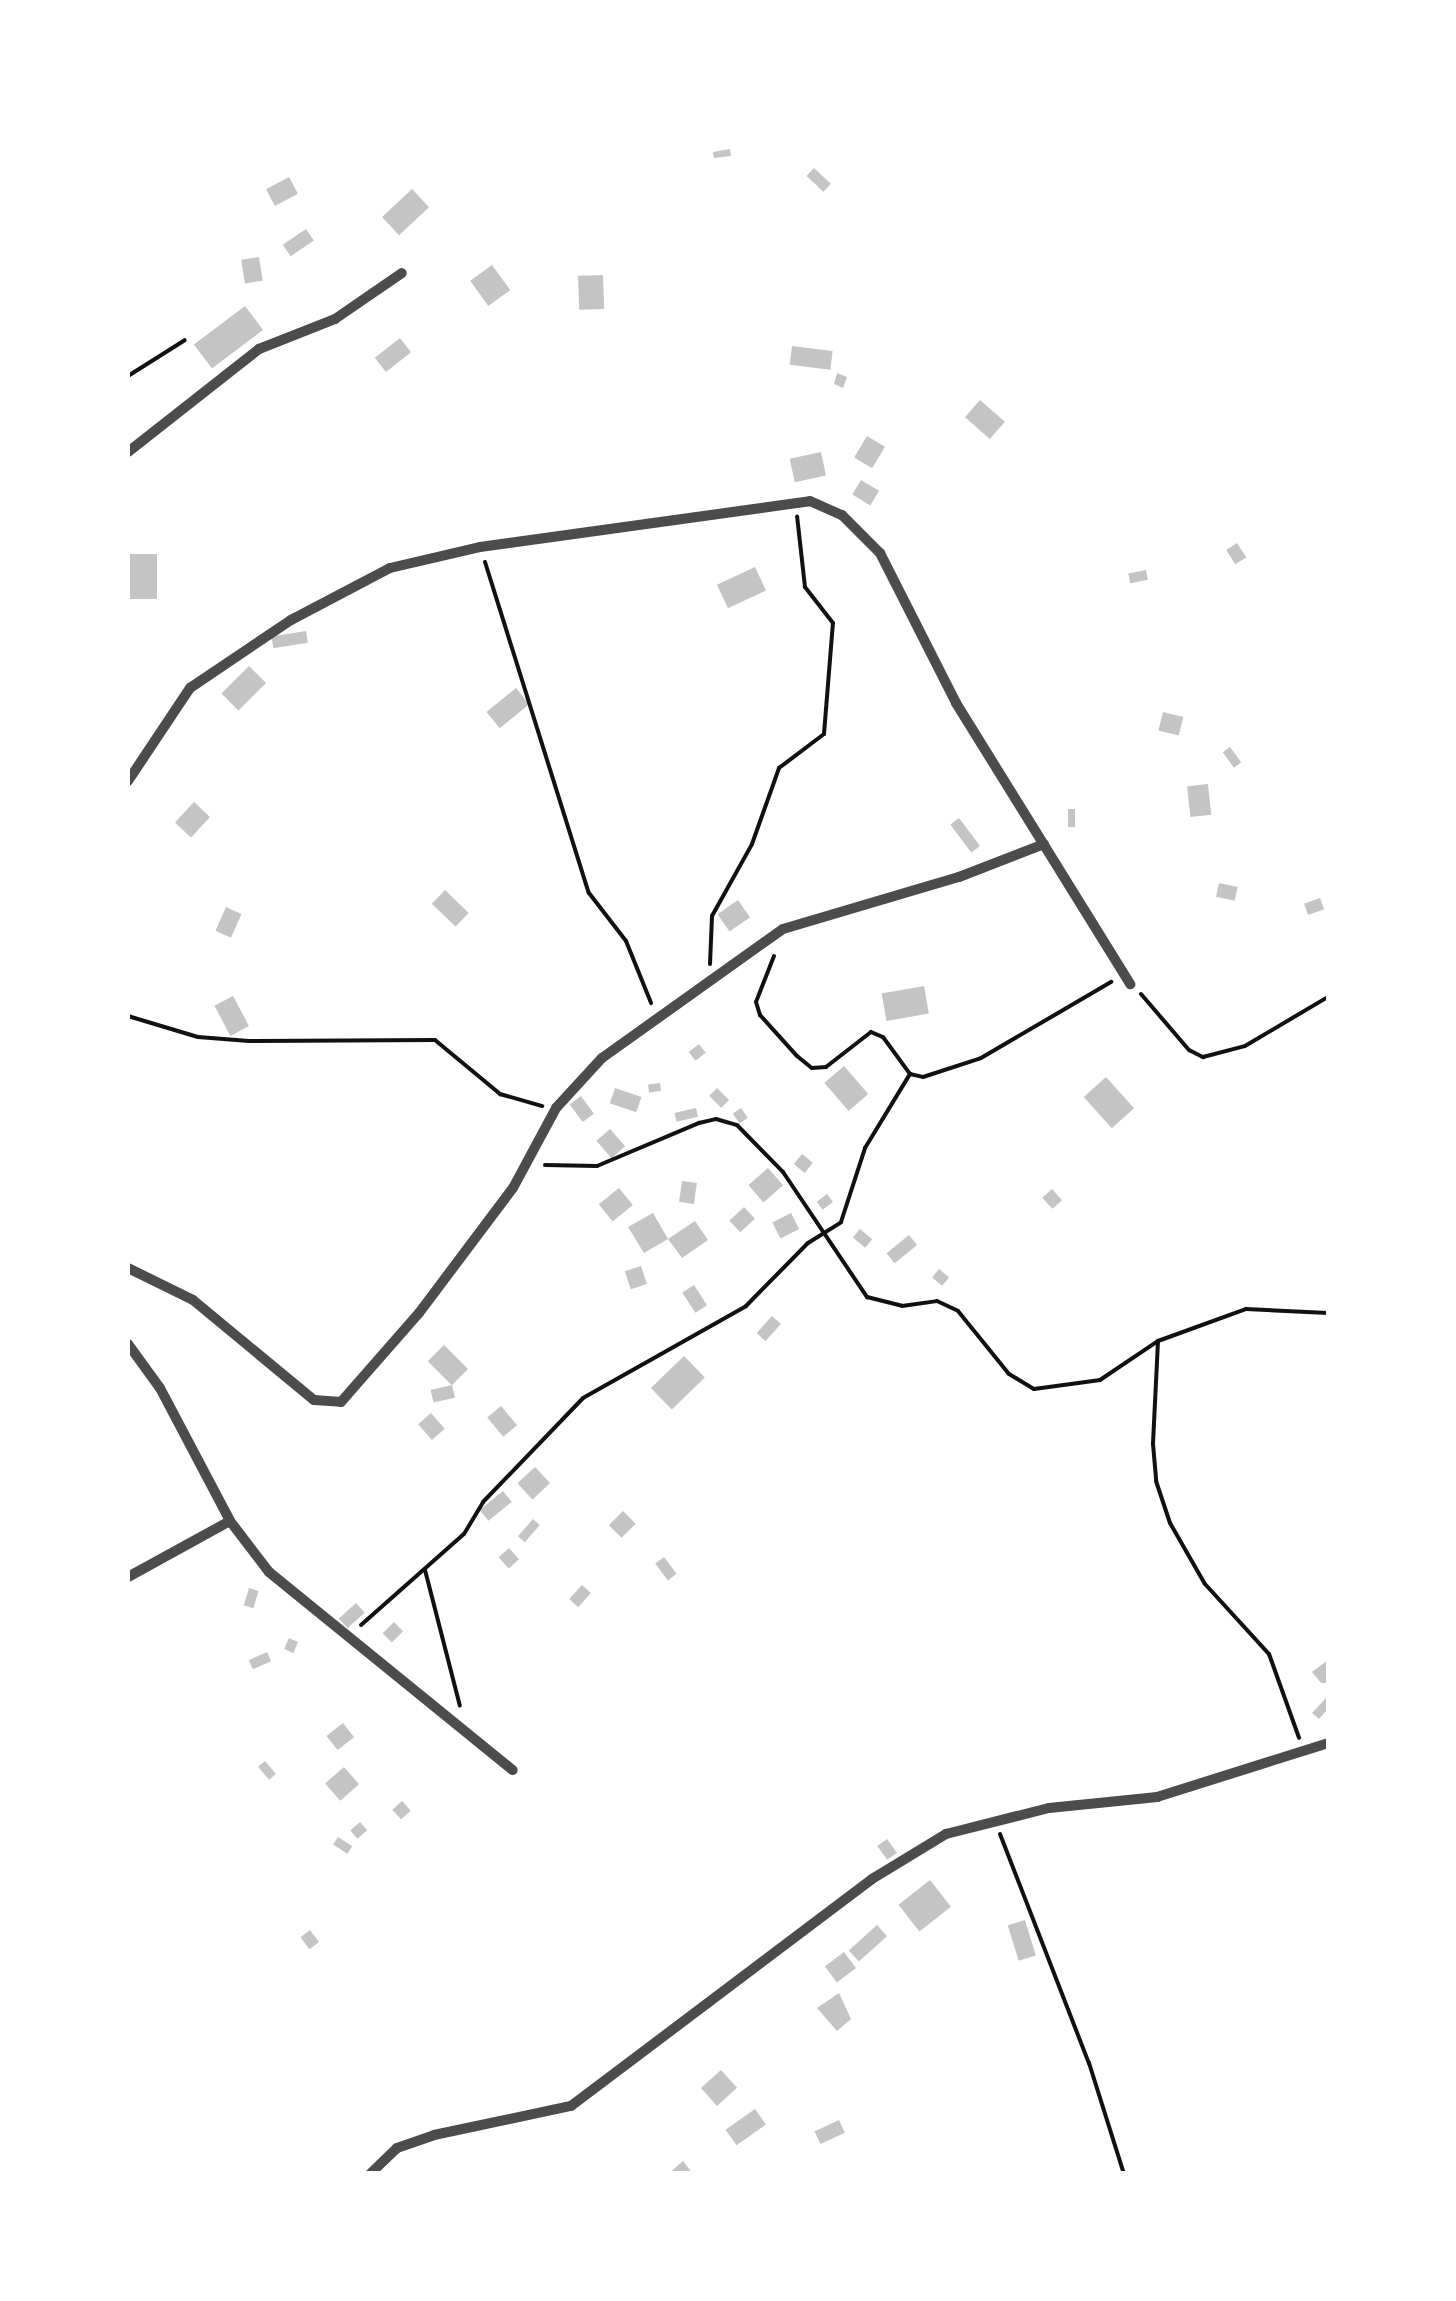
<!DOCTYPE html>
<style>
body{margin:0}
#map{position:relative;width:1456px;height:2301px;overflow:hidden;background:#fff;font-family:Helvetica,sans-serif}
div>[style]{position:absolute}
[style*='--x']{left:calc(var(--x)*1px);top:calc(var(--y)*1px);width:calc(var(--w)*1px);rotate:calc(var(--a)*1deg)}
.building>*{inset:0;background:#c4c4c4;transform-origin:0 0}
.path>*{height:4px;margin:-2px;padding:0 2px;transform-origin:2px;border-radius:2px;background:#111}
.minor>*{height:10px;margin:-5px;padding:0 5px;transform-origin:5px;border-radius:5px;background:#4c4c4c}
span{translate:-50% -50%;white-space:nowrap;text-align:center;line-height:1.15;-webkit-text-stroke:10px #fff;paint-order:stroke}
.frame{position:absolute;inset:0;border:130px solid #fff;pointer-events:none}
</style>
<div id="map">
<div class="building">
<i style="clip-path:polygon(730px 149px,731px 156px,714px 158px,713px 152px)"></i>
<i style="left:814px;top:168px;width:23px;height:11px;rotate:43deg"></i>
<i style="left:289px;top:177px;width:19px;height:26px;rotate:62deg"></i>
<i style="left:412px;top:189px;width:25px;height:41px;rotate:47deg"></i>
<i style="left:306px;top:229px;width:14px;height:28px;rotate:56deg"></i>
<i style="left:259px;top:257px;width:24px;height:18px;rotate:81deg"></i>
<i style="left:492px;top:265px;width:31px;height:27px;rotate:54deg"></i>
<i style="left:603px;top:275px;width:34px;height:25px;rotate:88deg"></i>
<i style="left:245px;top:306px;width:30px;height:64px;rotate:53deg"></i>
<i style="left:400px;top:338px;width:18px;height:32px;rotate:52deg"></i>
<i style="left:792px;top:346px;width:41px;height:19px;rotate:7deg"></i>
<i style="clip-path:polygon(837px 373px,847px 377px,843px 388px,834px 384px)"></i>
<i style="left:980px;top:400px;width:33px;height:23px;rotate:41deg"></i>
<i style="left:867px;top:436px;width:21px;height:25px;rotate:31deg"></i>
<i style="left:821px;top:452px;width:24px;height:32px;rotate:78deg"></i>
<i style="left:861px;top:480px;width:21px;height:17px;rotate:31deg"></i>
<i style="left:1237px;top:543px;width:17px;height:13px;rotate:57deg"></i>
<i style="left:128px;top:554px;width:29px;height:45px"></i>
<i style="left:755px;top:567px;width:26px;height:42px;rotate:65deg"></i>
<i style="left:1146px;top:570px;width:10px;height:18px;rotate:79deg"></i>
<i style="left:306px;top:631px;width:12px;height:35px;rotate:81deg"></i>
<i style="left:249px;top:666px;width:24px;height:39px;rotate:45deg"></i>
<i style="left:516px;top:688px;width:21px;height:38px;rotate:51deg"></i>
<i style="left:1163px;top:712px;width:21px;height:19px;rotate:14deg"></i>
<i style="left:1230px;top:747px;width:19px;height:9px;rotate:54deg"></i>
<i style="left:1208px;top:784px;width:31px;height:21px;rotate:84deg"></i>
<i style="left:194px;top:802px;width:22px;height:28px;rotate:43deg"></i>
<i style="left:1068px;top:809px;width:7px;height:18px"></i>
<i style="left:959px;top:818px;width:35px;height:11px;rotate:53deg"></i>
<i style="left:1219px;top:883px;width:19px;height:14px;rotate:12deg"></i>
<i style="left:445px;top:890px;width:33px;height:19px;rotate:44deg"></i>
<i style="left:1320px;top:898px;width:12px;height:17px;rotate:70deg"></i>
<i style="left:738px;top:900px;width:21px;height:25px;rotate:55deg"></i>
<i style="left:226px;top:907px;width:17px;height:26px;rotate:24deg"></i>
<i style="left:924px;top:986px;width:28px;height:43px;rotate:80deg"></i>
<i style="left:233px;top:996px;width:34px;height:21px;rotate:62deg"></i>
<i style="left:699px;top:1044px;width:11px;height:13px;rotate:52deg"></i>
<i style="left:844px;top:1066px;width:37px;height:26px;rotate:49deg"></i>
<i style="left:1106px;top:1077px;width:42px;height:30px;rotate:48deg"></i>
<i style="left:660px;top:1083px;width:8px;height:12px;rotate:83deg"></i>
<i style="left:615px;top:1088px;width:28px;height:16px;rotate:19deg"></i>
<i style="left:717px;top:1088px;width:17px;height:11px;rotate:45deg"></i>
<i style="left:581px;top:1096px;width:22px;height:14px;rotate:54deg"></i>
<i style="left:696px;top:1108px;width:9px;height:22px;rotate:77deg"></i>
<i style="left:741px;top:1108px;width:12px;height:10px;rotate:55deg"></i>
<i style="left:610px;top:1129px;width:23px;height:18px;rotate:49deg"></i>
<i style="left:802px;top:1154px;width:14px;height:13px;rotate:39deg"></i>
<i style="left:768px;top:1168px;width:23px;height:26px;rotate:49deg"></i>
<i style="left:682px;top:1181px;width:15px;height:21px;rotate:8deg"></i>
<i style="left:619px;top:1188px;width:22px;height:26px;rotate:51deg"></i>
<i style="left:1052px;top:1189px;width:15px;height:13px;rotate:48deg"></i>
<i style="left:827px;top:1194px;width:10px;height:13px;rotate:53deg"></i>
<i style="left:744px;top:1207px;width:16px;height:20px;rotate:47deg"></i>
<i style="clip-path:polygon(653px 1213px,668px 1239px,695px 1221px,708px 1240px,682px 1258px,668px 1239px,644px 1253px,628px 1227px)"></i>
<i style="left:791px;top:1213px;width:18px;height:21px;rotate:63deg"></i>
<i style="left:860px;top:1229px;width:16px;height:11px;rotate:40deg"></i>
<i style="left:909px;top:1235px;width:13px;height:29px;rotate:51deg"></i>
<i style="left:641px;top:1266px;width:19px;height:17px;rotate:72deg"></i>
<i style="left:939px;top:1269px;width:13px;height:11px;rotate:39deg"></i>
<i style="left:694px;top:1285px;width:24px;height:14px;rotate:57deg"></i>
<i style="left:772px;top:1316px;width:12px;height:23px;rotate:42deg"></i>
<i style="left:444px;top:1345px;width:34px;height:23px;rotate:45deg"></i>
<i style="left:684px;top:1356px;width:30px;height:46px;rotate:46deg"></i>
<i style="left:452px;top:1385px;width:13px;height:22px;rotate:77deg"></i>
<i style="left:501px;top:1406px;width:25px;height:18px;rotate:50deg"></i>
<i style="left:431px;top:1413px;width:21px;height:17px;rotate:49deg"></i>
<i style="left:535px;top:1467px;width:22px;height:24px;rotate:47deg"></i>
<i style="left:503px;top:1491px;width:14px;height:30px;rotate:51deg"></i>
<i style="left:623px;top:1511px;width:18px;height:20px;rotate:45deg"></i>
<i style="left:533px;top:1519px;width:9px;height:23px;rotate:41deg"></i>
<i style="left:509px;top:1548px;width:15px;height:14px;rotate:48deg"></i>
<i style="left:664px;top:1557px;width:21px;height:11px;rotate:53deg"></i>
<i style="left:582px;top:1585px;width:12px;height:19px;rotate:42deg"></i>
<i style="left:249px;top:1588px;width:10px;height:18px;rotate:17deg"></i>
<i style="left:356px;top:1603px;width:13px;height:23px;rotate:48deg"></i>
<i style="left:394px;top:1622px;width:13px;height:16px;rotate:45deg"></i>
<i style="left:289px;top:1638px;width:10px;height:12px;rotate:24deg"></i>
<i style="left:267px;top:1652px;width:10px;height:20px;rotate:66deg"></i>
<i style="clip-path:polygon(1328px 1660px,1328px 1683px,1321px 1683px,1312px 1672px)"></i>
<i style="clip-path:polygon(1328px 1696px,1328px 1709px,1319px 1719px,1312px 1713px)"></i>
<i style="left:343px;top:1723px;width:18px;height:21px;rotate:52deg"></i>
<i style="left:265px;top:1761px;width:17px;height:9px;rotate:50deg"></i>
<i style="left:344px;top:1767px;width:23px;height:25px;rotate:49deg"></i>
<i style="left:402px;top:1801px;width:13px;height:13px;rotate:48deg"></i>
<i style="left:360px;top:1822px;width:11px;height:13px;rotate:49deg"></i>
<i style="left:338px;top:1837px;width:17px;height:9px;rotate:33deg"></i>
<i style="left:887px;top:1839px;width:17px;height:12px;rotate:54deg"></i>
<i style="left:930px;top:1880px;width:34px;height:40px;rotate:52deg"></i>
<i style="left:1025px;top:1920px;width:37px;height:18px;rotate:73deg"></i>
<i style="left:877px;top:1925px;width:15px;height:38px;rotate:48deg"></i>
<i style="left:310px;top:1930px;width:15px;height:12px;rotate:53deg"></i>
<i style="left:844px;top:1952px;width:20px;height:24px;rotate:53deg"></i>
<i style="clip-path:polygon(839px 1993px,851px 2019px,837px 2031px,817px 2008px)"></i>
<i style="left:721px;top:2070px;width:24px;height:27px;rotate:48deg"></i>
<i style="left:755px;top:2109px;width:19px;height:36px;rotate:55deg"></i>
<i style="left:839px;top:2120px;width:14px;height:27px;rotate:65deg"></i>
<i style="clip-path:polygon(683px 2161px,693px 2174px,668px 2174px)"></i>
</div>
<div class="path">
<i style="--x:128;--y:376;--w:67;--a:-32.3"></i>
<i style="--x:485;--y:562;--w:347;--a:72.6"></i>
<i style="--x:589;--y:893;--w:61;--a:52.4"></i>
<i style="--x:626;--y:941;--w:67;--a:68"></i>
<i style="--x:774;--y:956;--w:49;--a:111.4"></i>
<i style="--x:756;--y:1002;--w:14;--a:73"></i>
<i style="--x:760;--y:1015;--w:55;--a:47.9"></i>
<i style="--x:797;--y:1056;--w:19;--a:39"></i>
<i style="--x:812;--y:1068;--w:14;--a:-4"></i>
<i style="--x:826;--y:1067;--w:57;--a:-37.9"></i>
<i style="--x:871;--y:1032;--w:13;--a:23"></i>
<i style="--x:883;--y:1037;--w:46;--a:53.9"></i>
<i style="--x:910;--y:1074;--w:13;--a:13"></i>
<i style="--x:923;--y:1077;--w:61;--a:-18.1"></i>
<i style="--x:981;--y:1058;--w:151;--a:-30.3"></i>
<i style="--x:710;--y:964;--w:48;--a:-87.6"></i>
<i style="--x:712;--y:916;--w:82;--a:-60.9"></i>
<i style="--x:752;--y:844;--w:81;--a:-70.4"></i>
<i style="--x:779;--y:768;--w:56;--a:-37.1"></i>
<i style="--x:824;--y:734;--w:111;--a:-85.4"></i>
<i style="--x:833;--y:623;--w:46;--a:-127.9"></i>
<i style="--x:805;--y:587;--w:71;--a:-96.4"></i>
<i style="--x:1141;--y:994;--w:74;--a:49.4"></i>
<i style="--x:1189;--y:1050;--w:16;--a:27"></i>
<i style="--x:1203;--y:1057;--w:43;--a:-14.7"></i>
<i style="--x:1245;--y:1046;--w:96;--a:-30.6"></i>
<i style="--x:128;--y:1016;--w:73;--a:16.7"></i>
<i style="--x:198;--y:1037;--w:51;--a:4.5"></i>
<i style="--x:249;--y:1041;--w:186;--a:-0.3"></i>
<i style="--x:435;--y:1040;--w:85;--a:39.7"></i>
<i style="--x:500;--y:1094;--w:44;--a:15.9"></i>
<i style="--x:545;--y:1165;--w:52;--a:1.1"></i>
<i style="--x:597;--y:1166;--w:111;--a:-22.9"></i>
<i style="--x:699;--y:1123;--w:17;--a:-13"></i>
<i style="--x:716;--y:1119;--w:22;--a:16"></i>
<i style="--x:737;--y:1125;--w:66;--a:45.6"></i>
<i style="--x:783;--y:1172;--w:151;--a:56.1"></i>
<i style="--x:867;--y:1297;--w:36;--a:14"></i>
<i style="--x:902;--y:1306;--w:35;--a:-8"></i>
<i style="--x:937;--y:1301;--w:23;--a:25"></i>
<i style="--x:958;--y:1311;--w:81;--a:51"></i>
<i style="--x:1009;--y:1374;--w:29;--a:31"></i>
<i style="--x:1034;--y:1389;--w:67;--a:-7.8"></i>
<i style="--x:1100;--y:1380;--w:70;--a:-33.9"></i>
<i style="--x:1158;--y:1341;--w:94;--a:-20"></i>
<i style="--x:1246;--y:1309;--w:82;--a:2.8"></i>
<i style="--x:1158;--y:1341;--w:103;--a:92.8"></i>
<i style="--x:1153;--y:1444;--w:37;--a:85"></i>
<i style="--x:1156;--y:1481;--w:44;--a:71.6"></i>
<i style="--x:1170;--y:1523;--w:70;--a:60.2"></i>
<i style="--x:1205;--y:1584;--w:95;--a:47.6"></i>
<i style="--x:1269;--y:1654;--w:89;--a:70.3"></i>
<i style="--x:425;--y:1570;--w:140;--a:75.6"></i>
<i style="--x:361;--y:1625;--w:137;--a:-41.5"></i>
<i style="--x:464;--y:1534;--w:37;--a:-59"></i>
<i style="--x:483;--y:1502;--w:144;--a:-46.1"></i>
<i style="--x:583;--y:1398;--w:187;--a:-29.4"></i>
<i style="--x:746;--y:1306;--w:88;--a:-45.5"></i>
<i style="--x:808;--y:1243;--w:39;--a:-32"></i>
<i style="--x:841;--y:1222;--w:78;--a:-72"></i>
<i style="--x:865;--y:1148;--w:87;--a:-58.7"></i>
<i style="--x:1000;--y:1834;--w:246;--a:68.8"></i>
<i style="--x:1089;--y:2063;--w:116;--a:72.5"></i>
</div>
<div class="minor">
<i style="--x:128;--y:452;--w:167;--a:-38.2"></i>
<i style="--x:259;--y:349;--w:82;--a:-21.5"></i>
<i style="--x:335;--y:319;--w:81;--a:-34.5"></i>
<i style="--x:128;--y:781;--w:112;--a:-56.3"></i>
<i style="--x:190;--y:688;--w:122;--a:-34"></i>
<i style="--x:291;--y:620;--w:112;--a:-27.7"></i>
<i style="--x:390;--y:568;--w:92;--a:-13.1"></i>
<i style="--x:480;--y:547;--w:333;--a:-7.9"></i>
<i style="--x:810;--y:501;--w:35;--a:24"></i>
<i style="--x:842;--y:515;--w:54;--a:45"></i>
<i style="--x:880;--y:553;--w:168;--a:63.1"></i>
<i style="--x:956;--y:703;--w:331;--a:58.2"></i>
<i style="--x:128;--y:1268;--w:72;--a:26.2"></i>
<i style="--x:193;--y:1300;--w:157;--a:39.6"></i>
<i style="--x:314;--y:1400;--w:27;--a:4"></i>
<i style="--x:341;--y:1402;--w:118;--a:-48.8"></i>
<i style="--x:419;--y:1313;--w:156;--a:-53.1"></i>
<i style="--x:513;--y:1188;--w:91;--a:-61.7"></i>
<i style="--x:556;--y:1108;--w:68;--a:-47.4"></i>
<i style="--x:602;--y:1058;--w:222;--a:-35.5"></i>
<i style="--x:783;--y:929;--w:184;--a:-16.5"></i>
<i style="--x:959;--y:877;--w:91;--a:-21.2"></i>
<i style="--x:128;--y:1344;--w:54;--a:54"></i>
<i style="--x:160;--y:1388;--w:150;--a:62.2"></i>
<i style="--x:230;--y:1521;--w:64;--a:52.6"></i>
<i style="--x:269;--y:1572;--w:314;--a:39.1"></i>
<i style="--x:128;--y:1577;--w:116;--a:-28.8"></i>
<i style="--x:370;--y:2174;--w:37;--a:-44"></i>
<i style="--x:397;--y:2148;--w:39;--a:-19"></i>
<i style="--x:434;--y:2135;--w:140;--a:-12"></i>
<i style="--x:571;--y:2106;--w:377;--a:-37"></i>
<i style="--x:872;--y:1879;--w:87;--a:-31.3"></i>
<i style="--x:946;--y:1834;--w:106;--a:-14.2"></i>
<i style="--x:1049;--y:1808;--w:109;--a:-5.8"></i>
<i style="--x:1157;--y:1797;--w:179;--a:-17.5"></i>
</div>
<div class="frame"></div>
</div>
